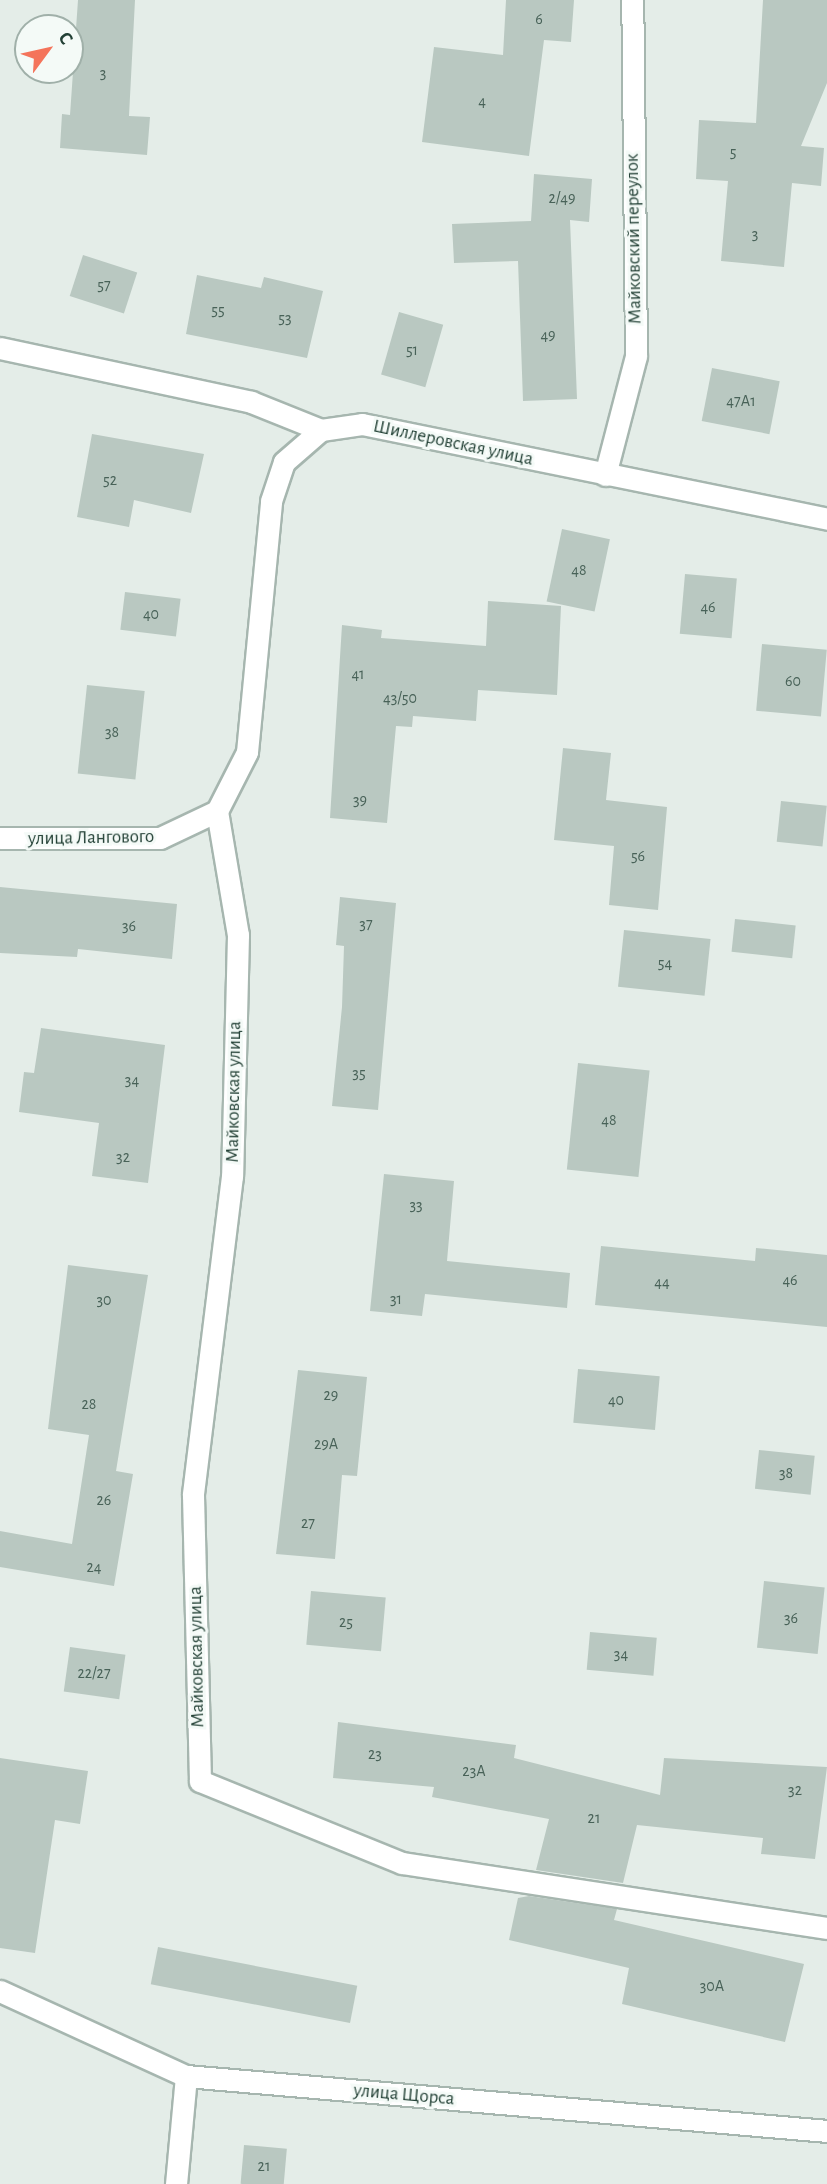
<!DOCTYPE html>
<meta charset="utf-8">
<style>
body{margin:0}
#map{position:relative;width:827px;height:2184px;overflow:hidden;background:#e4ede8;font-family:"Alegreya Sans",sans-serif}
div>[style]{position:absolute}
[style*='--x']{left:calc(var(--x)*1px);top:calc(var(--y)*1px);width:calc(var(--w)*1px);rotate:calc(var(--a)*1deg)}
.building>*{inset:0;background:#b9c8c1;transform-origin:0 0}
.roads{filter:drop-shadow(2px 0 #a6b6af) drop-shadow(-2px 0 #a6b6af) drop-shadow(0 2px #a6b6af) drop-shadow(0 -2px #a6b6af)}
.street>*{height:21px;margin:-10.5px;padding:0 10.5px;transform-origin:10.5px;border-radius:10.5px;background:#fff}
.secondary>*{height:21px;margin:-10.5px;padding:0 10.5px;transform-origin:10.5px;border-radius:10.5px;background:#fff}
span{translate:-50% -50%;white-space:nowrap;text-align:center;line-height:1.15;-webkit-text-stroke:6px #f4faf7;paint-order:stroke}
.number-label{font-size:16px;color:#486258}
.number-label span{-webkit-text-stroke-width:0}
.street-label{font-size:19px;color:#224035}
.north{position:absolute;left:14px;top:14px;width:70px;height:70px;box-sizing:border-box;background:#f4faf7;border:2px solid #a0b0a9;border-radius:50%;rotate:57deg;font-size:19px;font-weight:700;line-height:28px;text-align:center;color:#224035}
.north::after{content:'';display:block;margin:auto;width:24px;height:32px;background:#f4745b;clip-path:polygon(50% 0,100% 100%,50% 72%,0 100%)}
</style>
<div id="map">
<div class="building">
<i style="clip-path:polygon(78px 0,135px 0,129px 116px,150px 117px,147px 155px,60px 148px,62px 114px,70px 115px)"></i>
<i style="clip-path:polygon(506px 0,574px 0,571px 42px,544px 40px,529px 156px,422px 142px,434px 47px,503px 55px)"></i>
<i style="clip-path:polygon(763px 0,827px 0,827px 83px,801px 146px,824px 148px,821px 186px,792px 183px,784px 267px,721px 261px,728px 181px,696px 179px,699px 120px,756px 123px)"></i>
<i style="clip-path:polygon(534px 174px,592px 179px,589px 222px,570px 220px,577px 399px,523px 401px,518px 261px,454px 263px,452px 224px,531px 221px)"></i>
<i style="left:83px;top:255px;width:57px;height:43px;rotate:18deg"></i>
<i style="clip-path:polygon(197px 275px,261px 288px,264px 277px,323px 291px,307px 358px,186px 334px)"></i>
<i style="left:399px;top:312px;width:46px;height:65px;rotate:16deg"></i>
<i style="left:712px;top:368px;width:69px;height:54px;rotate:11deg"></i>
<i style="clip-path:polygon(92px 434px,204px 454px,191px 513px,134px 500px,129px 527px,77px 517px)"></i>
<i style="left:562px;top:529px;width:49px;height:74px;rotate:12deg"></i>
<i style="left:685px;top:574px;width:52px;height:60px;rotate:5deg"></i>
<i style="left:125px;top:592px;width:56px;height:38px;rotate:7deg"></i>
<i style="clip-path:polygon(488px 601px,561px 606px,557px 695px,478px 690px,476px 721px,413px 716px,412px 727px,396px 726px,387px 823px,330px 818px,342px 625px,382px 630px,381px 638px,486px 646px)"></i>
<i style="left:762px;top:644px;width:65px;height:67px;rotate:5deg"></i>
<i style="left:87px;top:685px;width:58px;height:89px;rotate:6deg"></i>
<i style="clip-path:polygon(563px 748px,611px 753px,606px 800px,667px 807px,658px 910px,609px 905px,614px 846px,554px 840px)"></i>
<i style="left:781px;top:801px;width:46px;height:41px;rotate:6deg"></i>
<i style="clip-path:polygon(0 887px,177px 904px,172px 959px,78px 949px,77px 957px,0 953px)"></i>
<i style="clip-path:polygon(340px 897px,396px 903px,378px 1110px,332px 1106px,342px 1007px,344px 946px,336px 945px)"></i>
<i style="left:735px;top:919px;width:61px;height:33px;rotate:6deg"></i>
<i style="left:624px;top:930px;width:87px;height:57px;rotate:6deg"></i>
<i style="clip-path:polygon(41px 1028px,165px 1045px,148px 1183px,92px 1176px,99px 1123px,19px 1112px,24px 1072px,34px 1073px)"></i>
<i style="left:578px;top:1063px;width:72px;height:107px;rotate:6deg"></i>
<i style="clip-path:polygon(384px 1174px,454px 1181px,447px 1261px,570px 1273px,567px 1308px,425px 1294px,422px 1316px,370px 1311px)"></i>
<i style="clip-path:polygon(601px 1246px,755px 1261px,756px 1248px,827px 1255px,827px 1327px,595px 1305px)"></i>
<i style="clip-path:polygon(68px 1265px,148px 1275px,116px 1471px,133px 1474px,114px 1586px,0 1567px,0 1531px,72px 1544px,89px 1435px,48px 1429px)"></i>
<i style="left:578px;top:1369px;width:82px;height:54px;rotate:5deg"></i>
<i style="clip-path:polygon(298px 1370px,367px 1377px,357px 1476px,342px 1475px,335px 1559px,276px 1554px)"></i>
<i style="left:759px;top:1450px;width:56px;height:39px;rotate:6deg"></i>
<i style="left:764px;top:1581px;width:61px;height:67px;rotate:6deg"></i>
<i style="left:311px;top:1591px;width:75px;height:54px;rotate:5deg"></i>
<i style="left:590px;top:1632px;width:67px;height:38px;rotate:5deg"></i>
<i style="left:70px;top:1647px;width:56px;height:45px;rotate:8deg"></i>
<i style="clip-path:polygon(338px 1722px,516px 1745px,514px 1758px,660px 1795px,664px 1758px,827px 1767px,815px 1859px,761px 1854px,763px 1838px,637px 1825px,623px 1883px,536px 1870px,549px 1819px,432px 1797px,434px 1787px,333px 1778px)"></i>
<i style="clip-path:polygon(0 1758px,88px 1771px,80px 1824px,55px 1820px,35px 1953px,0 1948px)"></i>
<i style="clip-path:polygon(529px 1896px,617px 1909px,614px 1920px,804px 1964px,785px 2042px,622px 2004px,629px 1968px,509px 1940px,518px 1898px)"></i>
<i style="left:158px;top:1947px;width:203px;height:38px;rotate:11deg"></i>
<i style="left:244px;top:2145px;width:43px;height:39px;rotate:5deg"></i>
</div>
<div class="roads">
<div class="street">
<i style="--x:0;--y:348;--w:257;--a:12.1"></i>
<i style="--x:251;--y:402;--w:75;--a:21.8"></i>
<i style="--x:605;--y:475;--w:123;--a:-75.4"></i>
<i style="--x:636;--y:356;--w:356;--a:-90.6"></i>
<i style="--x:217;--y:811;--w:126;--a:80.4"></i>
<i style="--x:238;--y:935;--w:241;--a:91.4"></i>
<i style="--x:232;--y:1176;--w:321;--a:97"></i>
<i style="--x:193;--y:1495;--w:286;--a:88.6"></i>
<i style="--x:200;--y:1781;--w:218;--a:22.1"></i>
<i style="--x:402;--y:1863;--w:430;--a:8.7"></i>
<i style="--x:0;--y:1991;--w:205;--a:24.6"></i>
<i style="--x:186;--y:2076;--w:643;--a:4.9"></i>
<i style="--x:176;--y:2184;--w:108;--a:-84.7"></i>
</div>
<div class="secondary">
<i style="--x:0;--y:838;--w:160;--a:0"></i>
<i style="--x:160;--y:838;--w:63;--a:-25.3"></i>
<i style="--x:217;--y:811;--w:66;--a:-63"></i>
<i style="--x:247;--y:752;--w:252;--a:-84.5"></i>
<i style="--x:271;--y:501;--w:41;--a:-71.6"></i>
<i style="--x:284;--y:462;--w:49;--a:-40.9"></i>
<i style="--x:321;--y:430;--w:41;--a:-8.3"></i>
<i style="--x:362;--y:424;--w:475;--a:11.5"></i>
</div>
</div>
<div class="number-label">
<span style="left:539px;top:19px">6</span>
<span style="left:103px;top:73px">3</span>
<span style="left:482px;top:101px">4</span>
<span style="left:733px;top:152px">5</span>
<span style="left:562px;top:198px">2/49</span>
<span style="left:755px;top:234px">3</span>
<span style="left:104px;top:285px">57</span>
<span style="left:218px;top:310px">55</span>
<span style="left:285px;top:318px">53</span>
<span style="left:548px;top:335px">49</span>
<span style="left:412px;top:350px">51</span>
<span style="left:741px;top:401px">47А1</span>
<span style="left:110px;top:480px">52</span>
<span style="left:579px;top:570px">48</span>
<span style="left:708px;top:607px">46</span>
<span style="left:151px;top:614px">40</span>
<span style="left:358px;top:674px">41</span>
<span style="left:793px;top:681px">60</span>
<span style="left:400px;top:698px">43/50</span>
<span style="left:112px;top:732px">38</span>
<span style="left:360px;top:800px">39</span>
<span style="left:638px;top:856px">56</span>
<span style="left:366px;top:924px">37</span>
<span style="left:129px;top:926px">36</span>
<span style="left:665px;top:963px">54</span>
<span style="left:359px;top:1073px">35</span>
<span style="left:132px;top:1080px">34</span>
<span style="left:609px;top:1120px">48</span>
<span style="left:123px;top:1157px">32</span>
<span style="left:416px;top:1205px">33</span>
<span style="left:790px;top:1280px">46</span>
<span style="left:662px;top:1282px">44</span>
<span style="left:396px;top:1299px">31</span>
<span style="left:104px;top:1300px">30</span>
<span style="left:331px;top:1395px">29</span>
<span style="left:616px;top:1400px">40</span>
<span style="left:89px;top:1404px">28</span>
<span style="left:326px;top:1444px">29А</span>
<span style="left:786px;top:1473px">38</span>
<span style="left:104px;top:1500px">26</span>
<span style="left:308px;top:1523px">27</span>
<span style="left:94px;top:1567px">24</span>
<span style="left:791px;top:1618px">36</span>
<span style="left:346px;top:1622px">25</span>
<span style="left:621px;top:1654px">34</span>
<span style="left:94px;top:1673px">22/27</span>
<span style="left:375px;top:1754px">23</span>
<span style="left:474px;top:1771px">23А</span>
<span style="left:795px;top:1790px">32</span>
<span style="left:594px;top:1818px">21</span>
<span style="left:712px;top:1986px">30А</span>
<span style="left:264px;top:2166px">21</span>
</div>
<div class="street-label">
<span style="left:634px;top:239px;rotate:-91deg">Майковский переулок</span>
<span style="left:453px;top:443px;rotate:12deg">Шиллеровская улица</span>
<span style="left:91px;top:838px;rotate:-1deg">улица Лангового</span>
<span style="left:234px;top:1092px;rotate:-89deg">Майковская улица</span>
<span style="left:197px;top:1657px;rotate:-91deg">Майковская улица</span>
<span style="left:404px;top:2095px;rotate:5deg">улица Щорса</span>
</div>
<div class="north">С</div>
</div>
